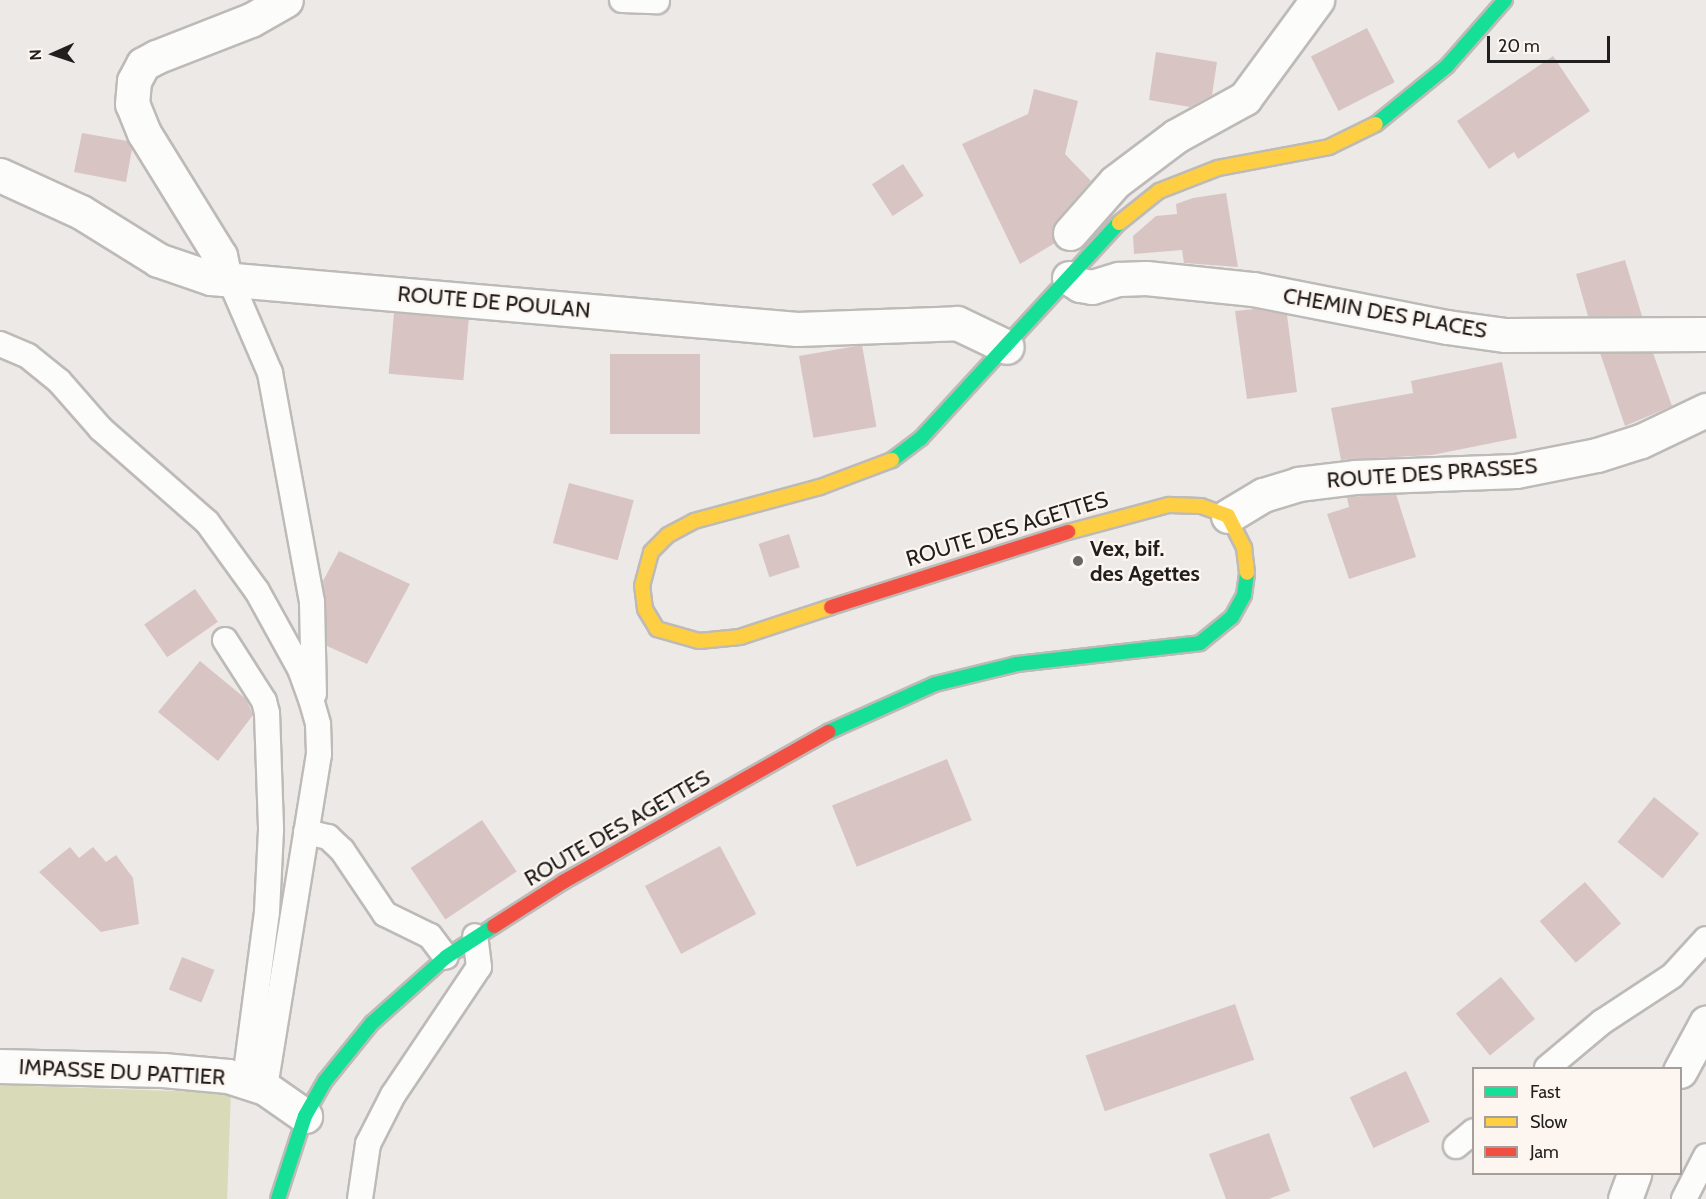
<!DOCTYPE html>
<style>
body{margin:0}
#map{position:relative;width:1706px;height:1199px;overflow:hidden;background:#ede9e6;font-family:Cabin,sans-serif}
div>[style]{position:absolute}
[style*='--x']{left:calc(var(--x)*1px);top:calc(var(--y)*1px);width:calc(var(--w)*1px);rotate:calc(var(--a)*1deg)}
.green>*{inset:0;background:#d8dab8;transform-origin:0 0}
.building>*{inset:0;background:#d8c5c3;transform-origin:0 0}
.roads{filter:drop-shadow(2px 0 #bdbab7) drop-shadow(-2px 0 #bdbab7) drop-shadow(0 2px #bdbab7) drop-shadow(0 -2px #bdbab7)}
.lane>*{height:24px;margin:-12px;padding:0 12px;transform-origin:12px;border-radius:12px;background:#fcfcfb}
.street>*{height:33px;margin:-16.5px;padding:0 16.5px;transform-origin:16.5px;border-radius:16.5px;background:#fcfcfb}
.fast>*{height:14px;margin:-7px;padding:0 7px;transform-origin:7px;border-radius:7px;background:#16e098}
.slow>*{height:14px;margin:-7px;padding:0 7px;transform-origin:7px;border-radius:7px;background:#ffcf43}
.jam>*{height:14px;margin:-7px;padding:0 7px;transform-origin:7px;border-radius:7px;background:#f24e42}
.dots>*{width:16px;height:16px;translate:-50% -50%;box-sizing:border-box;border:3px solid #fdf5f0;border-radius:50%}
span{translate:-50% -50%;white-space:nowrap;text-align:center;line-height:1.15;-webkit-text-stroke:4.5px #fdf5f0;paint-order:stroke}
.street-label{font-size:22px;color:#211f1d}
.poi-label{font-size:22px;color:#211f1d;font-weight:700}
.left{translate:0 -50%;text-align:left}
.legend{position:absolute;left:1472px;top:1067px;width:210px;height:108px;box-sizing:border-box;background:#fdf5f0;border:2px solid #a59f9c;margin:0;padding:8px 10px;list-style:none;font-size:18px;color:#211f1d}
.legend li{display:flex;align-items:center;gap:12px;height:30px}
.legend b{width:30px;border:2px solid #a59f9c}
.north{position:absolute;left:24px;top:24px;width:60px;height:60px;-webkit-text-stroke:4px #fdf5f0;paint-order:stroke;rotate:267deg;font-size:16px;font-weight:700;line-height:24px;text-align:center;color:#211f1d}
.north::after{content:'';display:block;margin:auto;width:21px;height:27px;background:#211f1d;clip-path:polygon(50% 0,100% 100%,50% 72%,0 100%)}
.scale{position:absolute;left:1487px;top:36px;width:123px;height:27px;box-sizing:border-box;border:3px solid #211f1d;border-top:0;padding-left:8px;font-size:18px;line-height:21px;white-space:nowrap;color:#211f1d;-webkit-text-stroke:4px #fdf5f0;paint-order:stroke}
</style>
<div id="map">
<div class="green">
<i style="left:0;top:1085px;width:231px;height:114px;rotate:2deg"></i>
</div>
<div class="building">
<i style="left:1367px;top:28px;width:61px;height:63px;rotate:63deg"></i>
<i style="clip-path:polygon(1156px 52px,1217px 62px,1212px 95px,1190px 107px,1149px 100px)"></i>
<i style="clip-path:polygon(1553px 56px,1590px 111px,1518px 159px,1514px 152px,1489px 169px,1457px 121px)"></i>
<i style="clip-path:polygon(1034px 89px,1078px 101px,1065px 154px,1091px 181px,1056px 221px,1052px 230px,1055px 243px,1020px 264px,962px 144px,1028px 114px)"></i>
<i style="clip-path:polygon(82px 133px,127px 141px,132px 149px,126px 182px,74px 172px)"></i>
<i style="left:903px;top:164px;width:38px;height:37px;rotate:57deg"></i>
<i style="clip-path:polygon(1226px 193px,1238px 267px,1184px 263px,1182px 250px,1134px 254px,1133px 236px,1156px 216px,1177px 214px,1176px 204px,1193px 198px)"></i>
<i style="clip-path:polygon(1625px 260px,1642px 316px,1588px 316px,1576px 274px)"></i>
<i style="clip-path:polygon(1255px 309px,1287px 315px,1297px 392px,1247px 399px,1235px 311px)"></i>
<i style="left:394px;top:313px;width:75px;height:61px;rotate:5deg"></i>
<i style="left:862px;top:345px;width:83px;height:64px;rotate:80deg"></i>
<i style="clip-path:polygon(1600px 353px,1653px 353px,1672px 406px,1625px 426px)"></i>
<i style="left:610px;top:354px;width:90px;height:80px"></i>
<i style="clip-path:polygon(1502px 362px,1517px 438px,1432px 455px,1341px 460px,1331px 408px,1413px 393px,1411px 381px)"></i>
<i style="left:569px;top:483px;width:67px;height:62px;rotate:15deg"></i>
<i style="clip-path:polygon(1396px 494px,1416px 557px,1349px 579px,1327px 514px,1349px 507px,1347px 497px)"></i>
<i style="left:789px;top:534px;width:35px;height:32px;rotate:72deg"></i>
<i style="clip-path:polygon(339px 551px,410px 584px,367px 664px,327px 646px,323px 581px)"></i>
<i style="left:195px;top:589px;width:40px;height:62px;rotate:55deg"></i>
<i style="clip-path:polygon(200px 661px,246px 699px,253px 715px,218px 761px,158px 712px)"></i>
<i style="left:947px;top:759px;width:66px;height:124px;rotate:68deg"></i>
<i style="left:1654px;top:797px;width:58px;height:58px;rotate:39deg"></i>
<i style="left:482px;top:820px;width:62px;height:86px;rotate:56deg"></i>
<i style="left:720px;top:846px;width:77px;height:85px;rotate:62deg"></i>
<i style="clip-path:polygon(70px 847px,79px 858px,93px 847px,106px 862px,116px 855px,133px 878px,139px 924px,101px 932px,39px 872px)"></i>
<i style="left:1585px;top:882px;width:55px;height:60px;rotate:49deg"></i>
<i style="left:182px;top:957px;width:35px;height:35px;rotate:22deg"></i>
<i style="left:1501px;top:977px;width:54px;height:58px;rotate:51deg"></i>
<i style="left:1235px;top:1004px;width:59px;height:158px;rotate:71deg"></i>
<i style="left:1406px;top:1071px;width:56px;height:62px;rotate:65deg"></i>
<i style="clip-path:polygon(1269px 1133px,1290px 1191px,1269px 1199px,1226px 1199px,1209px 1154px)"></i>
</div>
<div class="roads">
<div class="lane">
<i style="--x:622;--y:0;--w:35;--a:2"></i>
<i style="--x:230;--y:280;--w:101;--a:66.7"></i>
<i style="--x:270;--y:373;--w:233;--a:79.6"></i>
<i style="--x:312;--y:602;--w:92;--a:88.8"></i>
<i style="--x:0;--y:344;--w:30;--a:23"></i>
<i style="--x:28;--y:356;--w:40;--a:39"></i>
<i style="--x:59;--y:381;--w:64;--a:48.8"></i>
<i style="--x:101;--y:429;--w:141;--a:41.3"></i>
<i style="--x:207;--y:522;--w:85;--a:54.1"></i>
<i style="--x:257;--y:591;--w:89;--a:61.1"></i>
<i style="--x:300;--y:669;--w:32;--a:70"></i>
<i style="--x:311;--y:699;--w:26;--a:74"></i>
<i style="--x:318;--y:724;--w:30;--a:88"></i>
<i style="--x:319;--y:754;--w:338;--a:99.2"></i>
<i style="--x:225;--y:640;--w:72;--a:57.4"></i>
<i style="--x:264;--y:701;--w:12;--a:76"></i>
<i style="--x:267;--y:713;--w:117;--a:88"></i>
<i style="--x:271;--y:830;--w:82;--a:92.8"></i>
<i style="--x:267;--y:912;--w:169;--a:97.5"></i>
<i style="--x:306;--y:832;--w:23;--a:13"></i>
<i style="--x:328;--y:837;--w:19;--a:43"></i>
<i style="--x:342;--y:850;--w:77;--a:56.1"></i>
<i style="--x:385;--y:914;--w:50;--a:26.1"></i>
<i style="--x:430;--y:936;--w:26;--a:53"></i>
<i style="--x:1547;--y:1068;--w:72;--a:-39.9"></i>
<i style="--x:1602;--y:1022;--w:84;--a:-33.3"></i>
<i style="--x:1672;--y:976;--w:50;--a:-47.4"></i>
<i style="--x:1456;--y:1146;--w:23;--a:-40"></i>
<i style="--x:360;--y:1199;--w:56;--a:-81.7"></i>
<i style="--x:368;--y:1144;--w:55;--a:-63"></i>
<i style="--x:393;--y:1095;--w:154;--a:-56.1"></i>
<i style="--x:479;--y:967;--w:31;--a:-97"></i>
<i style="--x:1684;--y:1199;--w:48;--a:-62.9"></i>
</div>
<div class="street">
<i style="--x:0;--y:175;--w:89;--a:24.6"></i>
<i style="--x:81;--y:212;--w:91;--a:31.9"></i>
<i style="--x:158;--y:260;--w:56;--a:18.8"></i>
<i style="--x:211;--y:278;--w:588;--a:4.97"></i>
<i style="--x:797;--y:329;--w:160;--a:-2.1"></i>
<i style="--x:957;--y:323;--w:55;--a:25.6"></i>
<i style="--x:1070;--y:233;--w:68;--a:-48.6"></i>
<i style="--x:1115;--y:182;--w:76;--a:-37"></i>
<i style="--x:1176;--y:136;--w:79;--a:-28.8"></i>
<i style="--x:1245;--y:98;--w:122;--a:-53.7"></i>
<i style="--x:1069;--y:278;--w:13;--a:32"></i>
<i style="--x:1080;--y:285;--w:12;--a:9"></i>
<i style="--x:1092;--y:287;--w:28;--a:-17"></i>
<i style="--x:1119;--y:279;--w:27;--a:-2"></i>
<i style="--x:1146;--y:278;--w:108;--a:5.9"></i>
<i style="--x:1253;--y:289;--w:198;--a:11.1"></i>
<i style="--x:1447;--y:327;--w:59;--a:7.9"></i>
<i style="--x:1505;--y:335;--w:201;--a:-0.3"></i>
<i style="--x:225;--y:279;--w:24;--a:-102"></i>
<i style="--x:220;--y:256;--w:145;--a:-121.7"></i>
<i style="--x:144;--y:133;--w:31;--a:-112"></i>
<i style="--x:132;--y:104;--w:23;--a:-85"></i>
<i style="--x:134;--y:81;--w:19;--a:-62"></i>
<i style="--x:143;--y:64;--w:15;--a:-28"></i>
<i style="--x:156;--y:57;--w:102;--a:-21.3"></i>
<i style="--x:251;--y:20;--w:40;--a:-29.7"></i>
<i style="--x:1228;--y:516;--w:41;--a:-31"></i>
<i style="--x:1263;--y:495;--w:37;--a:-17"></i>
<i style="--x:1298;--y:484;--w:57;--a:-7"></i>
<i style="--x:1355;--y:477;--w:161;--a:-2.1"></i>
<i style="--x:1516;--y:471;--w:83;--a:-11.2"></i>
<i style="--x:1597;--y:455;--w:46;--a:-17.7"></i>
<i style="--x:1641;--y:441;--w:72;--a:-25.5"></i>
<i style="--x:0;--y:1066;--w:163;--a:1.4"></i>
<i style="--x:163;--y:1070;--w:65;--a:5.3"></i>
<i style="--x:228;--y:1076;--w:39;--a:18"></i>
<i style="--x:265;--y:1088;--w:49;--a:35"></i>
<i style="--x:1680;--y:1071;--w:55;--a:-61.6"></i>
<i style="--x:1625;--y:1199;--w:27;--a:-70"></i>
</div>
<div class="fast">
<i style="--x:1376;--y:124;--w:92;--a:-39.2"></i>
<i style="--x:1447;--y:66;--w:88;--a:-48.7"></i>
<i style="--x:892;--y:460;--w:36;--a:-37"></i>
<i style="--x:921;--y:438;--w:292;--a:-47.4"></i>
<i style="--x:828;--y:732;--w:117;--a:-24.2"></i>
<i style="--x:935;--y:684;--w:84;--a:-13.7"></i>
<i style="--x:1017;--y:664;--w:184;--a:-6.5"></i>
<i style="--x:1200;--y:643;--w:41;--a:-39.1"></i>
<i style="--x:1232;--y:617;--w:25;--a:-61"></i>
<i style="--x:1244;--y:595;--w:22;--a:-82"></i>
<i style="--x:278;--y:1199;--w:87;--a:-72"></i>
<i style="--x:305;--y:1116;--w:40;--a:-60.3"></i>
<i style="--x:325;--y:1081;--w:75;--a:-51"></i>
<i style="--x:372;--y:1023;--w:99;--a:-41.7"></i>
<i style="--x:446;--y:957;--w:57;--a:-32.9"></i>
</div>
<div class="slow">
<i style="--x:1119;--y:223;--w:51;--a:-38.7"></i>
<i style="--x:1159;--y:191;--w:63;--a:-21.3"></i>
<i style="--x:1218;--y:168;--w:113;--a:-10.7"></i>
<i style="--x:1329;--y:147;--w:52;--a:-26.1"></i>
<i style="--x:1068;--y:532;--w:105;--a:-15"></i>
<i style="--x:1169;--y:505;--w:32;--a:2"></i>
<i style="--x:1201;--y:506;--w:29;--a:20"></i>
<i style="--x:1228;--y:516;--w:36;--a:63"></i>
<i style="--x:1244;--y:548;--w:25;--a:83"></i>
<i style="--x:831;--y:607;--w:96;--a:161.8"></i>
<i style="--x:740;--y:637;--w:41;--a:174.4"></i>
<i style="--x:699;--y:641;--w:44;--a:-164.1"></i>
<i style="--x:657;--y:629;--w:23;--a:-121"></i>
<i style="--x:645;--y:609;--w:23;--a:-97"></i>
<i style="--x:642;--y:586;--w:35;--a:-75"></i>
<i style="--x:651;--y:552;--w:24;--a:-45"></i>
<i style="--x:668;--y:535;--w:30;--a:-28"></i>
<i style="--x:694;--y:521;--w:131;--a:-15.1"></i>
<i style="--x:820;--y:487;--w:77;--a:-20.6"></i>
</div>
<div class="jam">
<i style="--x:831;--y:607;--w:249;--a:-17.6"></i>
<i style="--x:494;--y:926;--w:82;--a:-32.5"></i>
<i style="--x:563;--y:882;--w:305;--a:-29.5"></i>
</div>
</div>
<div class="dots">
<i style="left:1078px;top:561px;background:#686663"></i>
</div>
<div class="street-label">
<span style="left:494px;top:302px;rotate:5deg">ROUTE DE POULAN</span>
<span style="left:1385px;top:313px;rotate:10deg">CHEMIN DES PLACES</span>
<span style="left:1432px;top:473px;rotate:-4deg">ROUTE DES PRASSES</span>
<span style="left:1007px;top:529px;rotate:-17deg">ROUTE DES AGETTES</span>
<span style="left:617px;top:828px;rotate:-30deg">ROUTE DES AGETTES</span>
<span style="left:122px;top:1072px;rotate:3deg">IMPASSE DU PATTIER</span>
</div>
<div class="poi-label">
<span class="left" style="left:1090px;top:561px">Vex, bif.<br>des Agettes</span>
</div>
<ul class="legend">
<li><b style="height:8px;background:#16e098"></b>Fast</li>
<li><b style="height:8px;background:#ffcf43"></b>Slow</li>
<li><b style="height:8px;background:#f24e42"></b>Jam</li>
</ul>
<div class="north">N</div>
<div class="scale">20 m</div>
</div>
